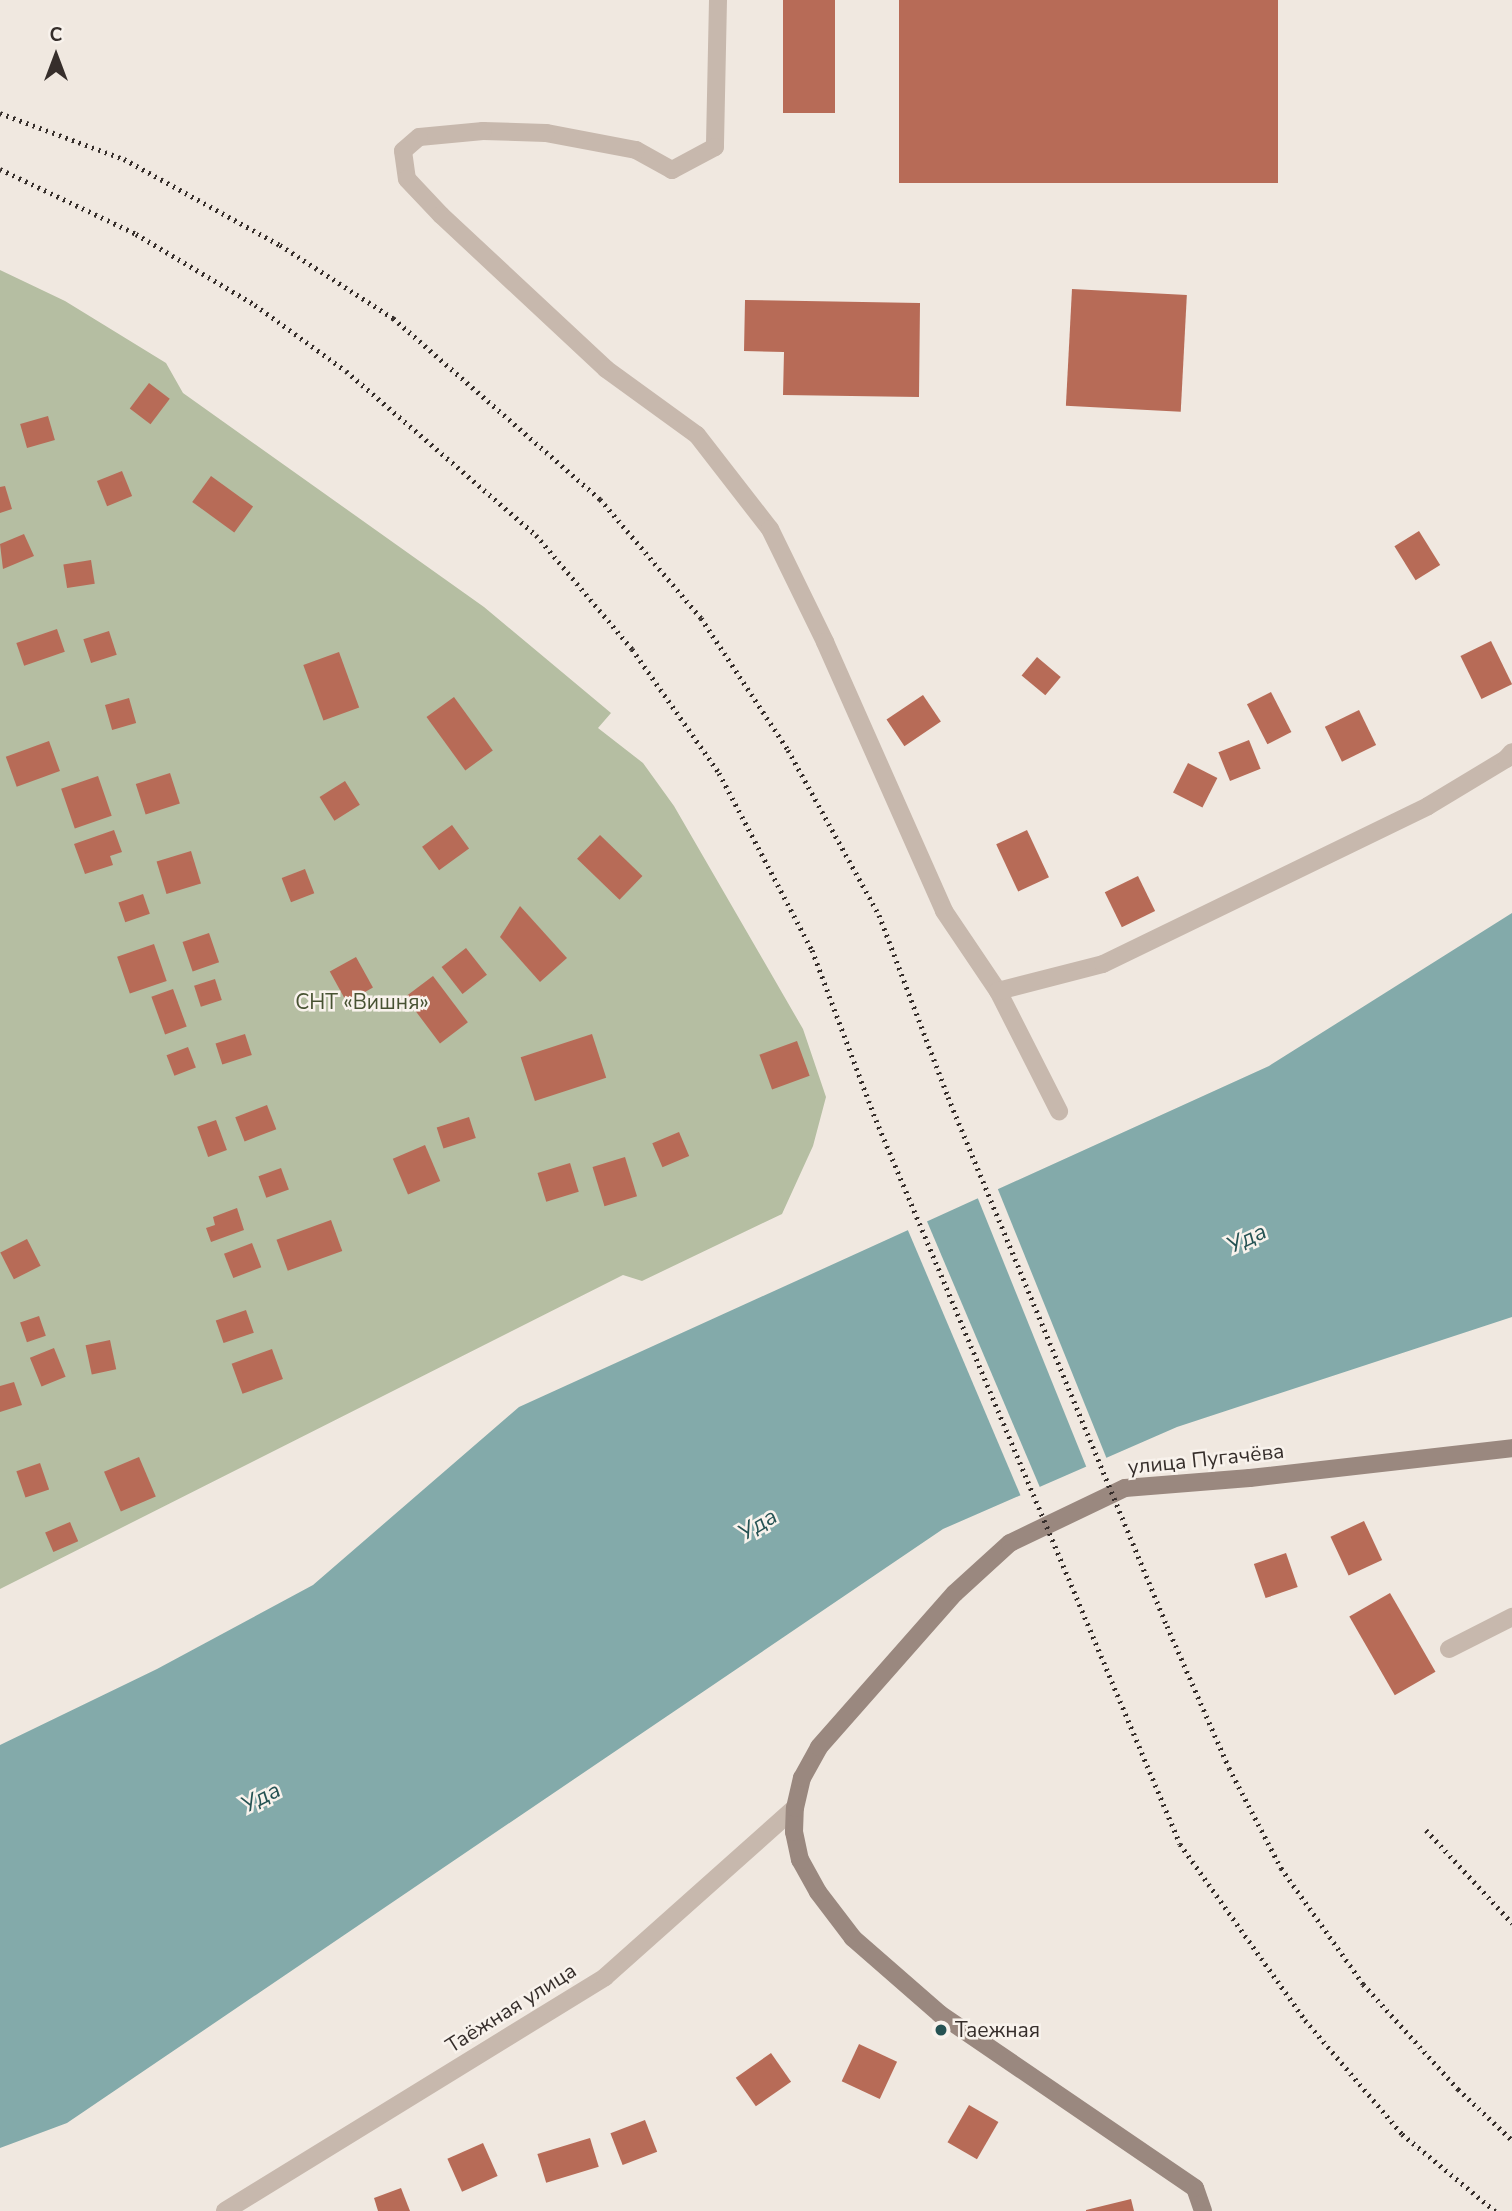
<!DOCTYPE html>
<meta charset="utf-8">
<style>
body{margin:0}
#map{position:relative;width:1512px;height:2211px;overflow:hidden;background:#f0e8e0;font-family:"Nunito Sans",sans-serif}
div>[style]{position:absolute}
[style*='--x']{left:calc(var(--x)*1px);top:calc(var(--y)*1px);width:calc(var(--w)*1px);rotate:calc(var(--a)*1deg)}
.green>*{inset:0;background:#b5bea2}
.water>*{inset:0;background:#83aaaa}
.pier>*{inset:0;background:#f0e8e0;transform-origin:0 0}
.building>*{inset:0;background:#b76b57;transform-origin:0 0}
.street>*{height:18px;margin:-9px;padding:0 9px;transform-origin:9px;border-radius:9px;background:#c7b8ad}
.secondary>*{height:18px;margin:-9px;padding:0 9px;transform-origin:9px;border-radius:9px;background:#9a887f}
.rail>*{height:5px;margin-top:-2.5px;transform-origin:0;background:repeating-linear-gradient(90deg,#362e2b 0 2px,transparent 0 7px)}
.dots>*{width:19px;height:19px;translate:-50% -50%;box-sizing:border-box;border:4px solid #f8f2ec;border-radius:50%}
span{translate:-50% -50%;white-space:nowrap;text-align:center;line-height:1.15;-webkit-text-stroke:5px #f8f2ec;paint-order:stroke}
.park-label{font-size:21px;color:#475232}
.street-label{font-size:21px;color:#362e2b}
.poi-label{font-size:21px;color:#362e2b}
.left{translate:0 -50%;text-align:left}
.water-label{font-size:23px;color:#255253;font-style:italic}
.north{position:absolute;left:21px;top:21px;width:70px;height:70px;-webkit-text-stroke:5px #f8f2ec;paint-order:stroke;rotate:0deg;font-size:19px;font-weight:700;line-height:28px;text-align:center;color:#362e2b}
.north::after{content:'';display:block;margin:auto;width:24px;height:32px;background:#362e2b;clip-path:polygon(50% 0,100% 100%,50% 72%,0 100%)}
</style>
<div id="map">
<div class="green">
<i style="clip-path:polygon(0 270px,65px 301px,166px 363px,183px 393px,484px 607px,611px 713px,598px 728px,643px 763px,674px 806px,803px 1029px,826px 1097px,813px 1146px,782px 1214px,642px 1281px,623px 1275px,0 1589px)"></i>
</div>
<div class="water">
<i style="clip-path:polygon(1512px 913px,1512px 1317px,1177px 1427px,943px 1529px,67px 2123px,0 2148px,0 1745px,157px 1669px,313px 1585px,519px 1407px,1269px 1066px)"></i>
</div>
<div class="pier">
<i style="left:997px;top:1187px;width:296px;height:22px;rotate:68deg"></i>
<i style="left:926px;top:1219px;width:295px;height:21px;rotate:67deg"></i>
</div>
<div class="building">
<i style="left:783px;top:0;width:52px;height:113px"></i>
<i style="left:899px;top:0;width:379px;height:183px"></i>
<i style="left:1072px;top:289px;width:115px;height:117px;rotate:3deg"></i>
<i style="clip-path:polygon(745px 300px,920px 303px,919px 397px,783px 395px,784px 352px,744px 351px)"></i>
<i style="left:149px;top:383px;width:26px;height:32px;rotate:37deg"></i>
<i style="left:48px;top:416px;width:25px;height:29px;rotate:74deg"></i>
<i style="left:122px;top:471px;width:27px;height:27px;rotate:68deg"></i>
<i style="left:211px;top:476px;width:52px;height:32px;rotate:36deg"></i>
<i style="clip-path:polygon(5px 486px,12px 509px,0 513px,0 487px)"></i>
<i style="left:1419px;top:531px;width:40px;height:29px;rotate:58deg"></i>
<i style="clip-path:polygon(24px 534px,34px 556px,3px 569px,0 544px)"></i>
<i style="left:91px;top:560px;width:24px;height:28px;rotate:81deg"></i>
<i style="left:57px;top:629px;width:24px;height:43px;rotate:71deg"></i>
<i style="left:109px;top:631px;width:25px;height:27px;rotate:72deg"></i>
<i style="left:1491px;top:641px;width:48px;height:34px;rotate:64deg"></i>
<i style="left:339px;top:652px;width:59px;height:38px;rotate:70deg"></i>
<i style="left:1037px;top:657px;width:31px;height:24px;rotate:40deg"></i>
<i style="left:1271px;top:692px;width:45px;height:27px;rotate:63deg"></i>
<i style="left:923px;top:695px;width:32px;height:44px;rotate:56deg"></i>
<i style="left:454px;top:697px;width:66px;height:34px;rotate:54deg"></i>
<i style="left:129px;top:698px;width:26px;height:25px;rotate:74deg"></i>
<i style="left:1359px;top:710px;width:39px;height:38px;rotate:64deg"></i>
<i style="left:1249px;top:740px;width:31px;height:33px;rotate:68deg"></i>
<i style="left:49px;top:741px;width:32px;height:46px;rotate:70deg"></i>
<i style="left:1188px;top:763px;width:33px;height:33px;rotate:27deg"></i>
<i style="left:170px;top:773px;width:32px;height:36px;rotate:72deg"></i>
<i style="left:98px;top:776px;width:42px;height:39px;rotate:71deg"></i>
<i style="left:345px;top:781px;width:28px;height:30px;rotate:58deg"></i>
<i style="left:452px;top:825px;width:29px;height:37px;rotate:54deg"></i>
<i style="clip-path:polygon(114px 830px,122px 852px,110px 856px,113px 865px,85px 874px,74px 844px)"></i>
<i style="left:1027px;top:830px;width:52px;height:34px;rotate:65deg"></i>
<i style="left:600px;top:835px;width:59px;height:33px;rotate:44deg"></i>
<i style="left:191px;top:851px;width:34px;height:36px;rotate:73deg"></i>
<i style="left:305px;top:869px;width:26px;height:25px;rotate:69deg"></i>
<i style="left:1138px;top:876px;width:39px;height:37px;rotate:64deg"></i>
<i style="left:143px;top:894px;width:21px;height:26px;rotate:71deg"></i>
<i style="clip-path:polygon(520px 906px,567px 958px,540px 982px,500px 937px)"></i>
<i style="left:209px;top:933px;width:31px;height:28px;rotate:71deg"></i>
<i style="left:154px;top:944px;width:39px;height:39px;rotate:71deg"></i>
<i style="left:466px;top:948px;width:34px;height:31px;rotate:52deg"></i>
<i style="left:356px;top:957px;width:35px;height:30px;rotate:61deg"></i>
<i style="left:433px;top:976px;width:58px;height:35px;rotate:53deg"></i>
<i style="left:215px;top:979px;width:22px;height:22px;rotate:72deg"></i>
<i style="left:173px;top:989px;width:40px;height:23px;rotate:70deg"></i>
<i style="left:245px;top:1034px;width:22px;height:31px;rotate:72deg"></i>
<i style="left:592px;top:1034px;width:46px;height:75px;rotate:72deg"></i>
<i style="left:797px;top:1041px;width:37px;height:40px;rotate:70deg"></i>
<i style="left:188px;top:1047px;width:22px;height:23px;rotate:69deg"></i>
<i style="left:267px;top:1105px;width:26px;height:34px;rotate:69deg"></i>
<i style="left:469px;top:1117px;width:22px;height:34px;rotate:72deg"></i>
<i style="left:216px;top:1120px;width:32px;height:20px;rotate:70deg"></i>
<i style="left:679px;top:1132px;width:26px;height:29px;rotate:67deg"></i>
<i style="left:425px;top:1145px;width:39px;height:35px;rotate:67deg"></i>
<i style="left:625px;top:1157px;width:41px;height:34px;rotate:73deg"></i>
<i style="left:570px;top:1163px;width:30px;height:34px;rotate:73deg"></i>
<i style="left:281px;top:1168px;width:23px;height:24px;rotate:70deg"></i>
<i style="clip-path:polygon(237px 1208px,244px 1230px,211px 1242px,206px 1228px,215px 1225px,213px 1217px)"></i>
<i style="left:331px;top:1220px;width:33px;height:58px;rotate:70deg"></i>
<i style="left:27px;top:1239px;width:30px;height:30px;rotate:63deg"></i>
<i style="left:252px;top:1243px;width:26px;height:30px;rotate:69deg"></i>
<i style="left:246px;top:1310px;width:24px;height:32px;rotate:71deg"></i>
<i style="left:39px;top:1316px;width:21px;height:20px;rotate:71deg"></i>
<i style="left:110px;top:1340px;width:30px;height:25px;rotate:78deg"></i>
<i style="left:54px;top:1348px;width:31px;height:26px;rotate:68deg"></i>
<i style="left:272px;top:1349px;width:32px;height:43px;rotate:70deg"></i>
<i style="clip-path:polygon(14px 1382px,22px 1405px,0 1412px,0 1386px)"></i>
<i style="left:139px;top:1457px;width:43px;height:38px;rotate:67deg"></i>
<i style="left:40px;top:1463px;width:28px;height:25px;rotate:71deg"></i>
<i style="left:1364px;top:1521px;width:43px;height:37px;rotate:65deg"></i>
<i style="left:70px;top:1522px;width:21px;height:27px;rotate:67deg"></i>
<i style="left:1286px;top:1553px;width:36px;height:34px;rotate:71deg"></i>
<i style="left:1390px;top:1593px;width:91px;height:47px;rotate:60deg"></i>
<i style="left:859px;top:2044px;width:42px;height:41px;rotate:25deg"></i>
<i style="left:771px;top:2053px;width:35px;height:43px;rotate:55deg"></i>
<i style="left:969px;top:2105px;width:34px;height:43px;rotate:30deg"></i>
<i style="left:645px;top:2120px;width:34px;height:37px;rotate:69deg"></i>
<i style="left:590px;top:2138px;width:30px;height:55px;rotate:73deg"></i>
<i style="left:483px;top:2143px;width:36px;height:39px;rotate:66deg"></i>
<i style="clip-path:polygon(401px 2188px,410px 2211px,378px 2211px,374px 2198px)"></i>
<i style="clip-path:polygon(1131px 2199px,1134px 2211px,1086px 2211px,1086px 2210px)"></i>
</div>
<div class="street">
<i style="--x:718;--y:0;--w:147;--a:91.2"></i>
<i style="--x:715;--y:147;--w:49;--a:151.9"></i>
<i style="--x:672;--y:170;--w:41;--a:-150.9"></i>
<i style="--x:636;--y:150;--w:92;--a:-169.3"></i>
<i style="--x:546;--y:133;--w:63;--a:-178.2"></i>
<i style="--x:483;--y:131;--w:64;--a:174.6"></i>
<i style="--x:419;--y:137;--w:21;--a:139"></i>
<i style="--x:403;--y:151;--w:28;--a:82"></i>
<i style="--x:407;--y:179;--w:50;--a:46.6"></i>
<i style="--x:441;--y:215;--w:226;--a:43"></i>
<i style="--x:606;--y:369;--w:112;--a:36"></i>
<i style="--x:697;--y:435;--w:119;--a:52.2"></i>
<i style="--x:770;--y:529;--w:126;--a:64"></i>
<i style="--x:825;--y:642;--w:294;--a:66.1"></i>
<i style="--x:944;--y:911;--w:97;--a:56"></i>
<i style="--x:998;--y:991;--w:135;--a:63.1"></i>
<i style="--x:998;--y:991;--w:108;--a:-14.4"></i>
<i style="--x:1103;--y:964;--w:361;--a:-25.9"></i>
<i style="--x:1428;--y:806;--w:91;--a:-31.1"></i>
<i style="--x:1506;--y:759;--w:9;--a:-49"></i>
<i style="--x:1449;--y:1649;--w:71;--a:-26.9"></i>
<i style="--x:225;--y:2211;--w:446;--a:-31.6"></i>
<i style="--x:605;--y:1977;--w:254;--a:-41.7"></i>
</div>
<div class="secondary">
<i style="--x:1203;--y:2211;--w:24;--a:-109"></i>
<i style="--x:1195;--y:2188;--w:309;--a:-145.7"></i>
<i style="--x:940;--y:2014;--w:116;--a:-138.9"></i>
<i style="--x:853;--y:1938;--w:58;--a:-127.3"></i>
<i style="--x:818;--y:1892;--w:37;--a:-119"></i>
<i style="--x:800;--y:1860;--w:29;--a:-102"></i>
<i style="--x:794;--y:1832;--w:24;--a:-88"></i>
<i style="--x:795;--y:1808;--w:31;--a:-77"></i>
<i style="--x:802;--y:1778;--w:35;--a:-61"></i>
<i style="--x:819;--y:1747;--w:205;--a:-48.6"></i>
<i style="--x:955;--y:1593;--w:74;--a:-42.3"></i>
<i style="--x:1010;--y:1543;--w:127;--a:-25.6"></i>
<i style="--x:1125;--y:1488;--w:125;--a:-4.6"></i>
<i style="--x:1250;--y:1478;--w:264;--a:-6.5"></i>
</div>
<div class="rail">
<i style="--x:0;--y:113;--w:132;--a:20.4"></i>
<i style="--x:124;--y:159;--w:178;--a:28.9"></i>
<i style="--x:280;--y:245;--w:135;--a:32.9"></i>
<i style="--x:393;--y:318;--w:275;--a:41.2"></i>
<i style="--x:600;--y:499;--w:156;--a:49.7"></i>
<i style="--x:701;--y:618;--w:158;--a:56.6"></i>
<i style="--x:788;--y:750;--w:188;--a:61.1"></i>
<i style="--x:879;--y:915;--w:195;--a:69.2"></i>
<i style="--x:948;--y:1097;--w:573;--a:67.51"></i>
<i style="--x:1167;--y:1626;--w:155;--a:66.4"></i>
<i style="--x:1229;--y:1768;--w:113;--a:62.5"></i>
<i style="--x:1281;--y:1868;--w:142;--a:54.7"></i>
<i style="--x:1363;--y:1984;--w:142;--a:47.9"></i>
<i style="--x:1458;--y:2089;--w:74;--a:43.4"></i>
<i style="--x:0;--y:169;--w:151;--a:25.5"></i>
<i style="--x:136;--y:234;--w:139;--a:30.8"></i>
<i style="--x:255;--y:305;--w:112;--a:36"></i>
<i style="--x:346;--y:371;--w:251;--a:40.8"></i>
<i style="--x:536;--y:535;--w:149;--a:49.9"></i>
<i style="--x:632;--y:649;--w:151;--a:54.9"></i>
<i style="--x:719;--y:773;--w:200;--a:62.3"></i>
<i style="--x:812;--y:950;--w:182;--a:69.4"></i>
<i style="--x:876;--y:1120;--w:785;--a:67.22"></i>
<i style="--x:1180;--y:1844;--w:216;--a:54.6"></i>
<i style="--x:1305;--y:2020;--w:150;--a:49.6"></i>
<i style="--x:1402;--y:2134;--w:121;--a:39.6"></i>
<i style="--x:1426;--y:1830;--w:127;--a:47.2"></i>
</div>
<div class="dots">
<i style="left:941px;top:2030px;background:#255253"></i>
</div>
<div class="park-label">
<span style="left:362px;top:1002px">СНТ «Вишня»</span>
</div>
<div class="street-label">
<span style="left:1206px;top:1459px;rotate:-6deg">улица Пугачёва</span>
<span style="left:511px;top:2008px;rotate:-32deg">Таёжная улица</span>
</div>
<div class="poi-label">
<span class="left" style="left:955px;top:2030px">Таежная</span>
</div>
<div class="water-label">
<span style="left:1247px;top:1239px;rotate:-25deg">Уда</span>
<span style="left:758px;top:1525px;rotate:-31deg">Уда</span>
<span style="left:261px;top:1798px;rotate:-27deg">Уда</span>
</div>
<div class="north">С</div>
</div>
